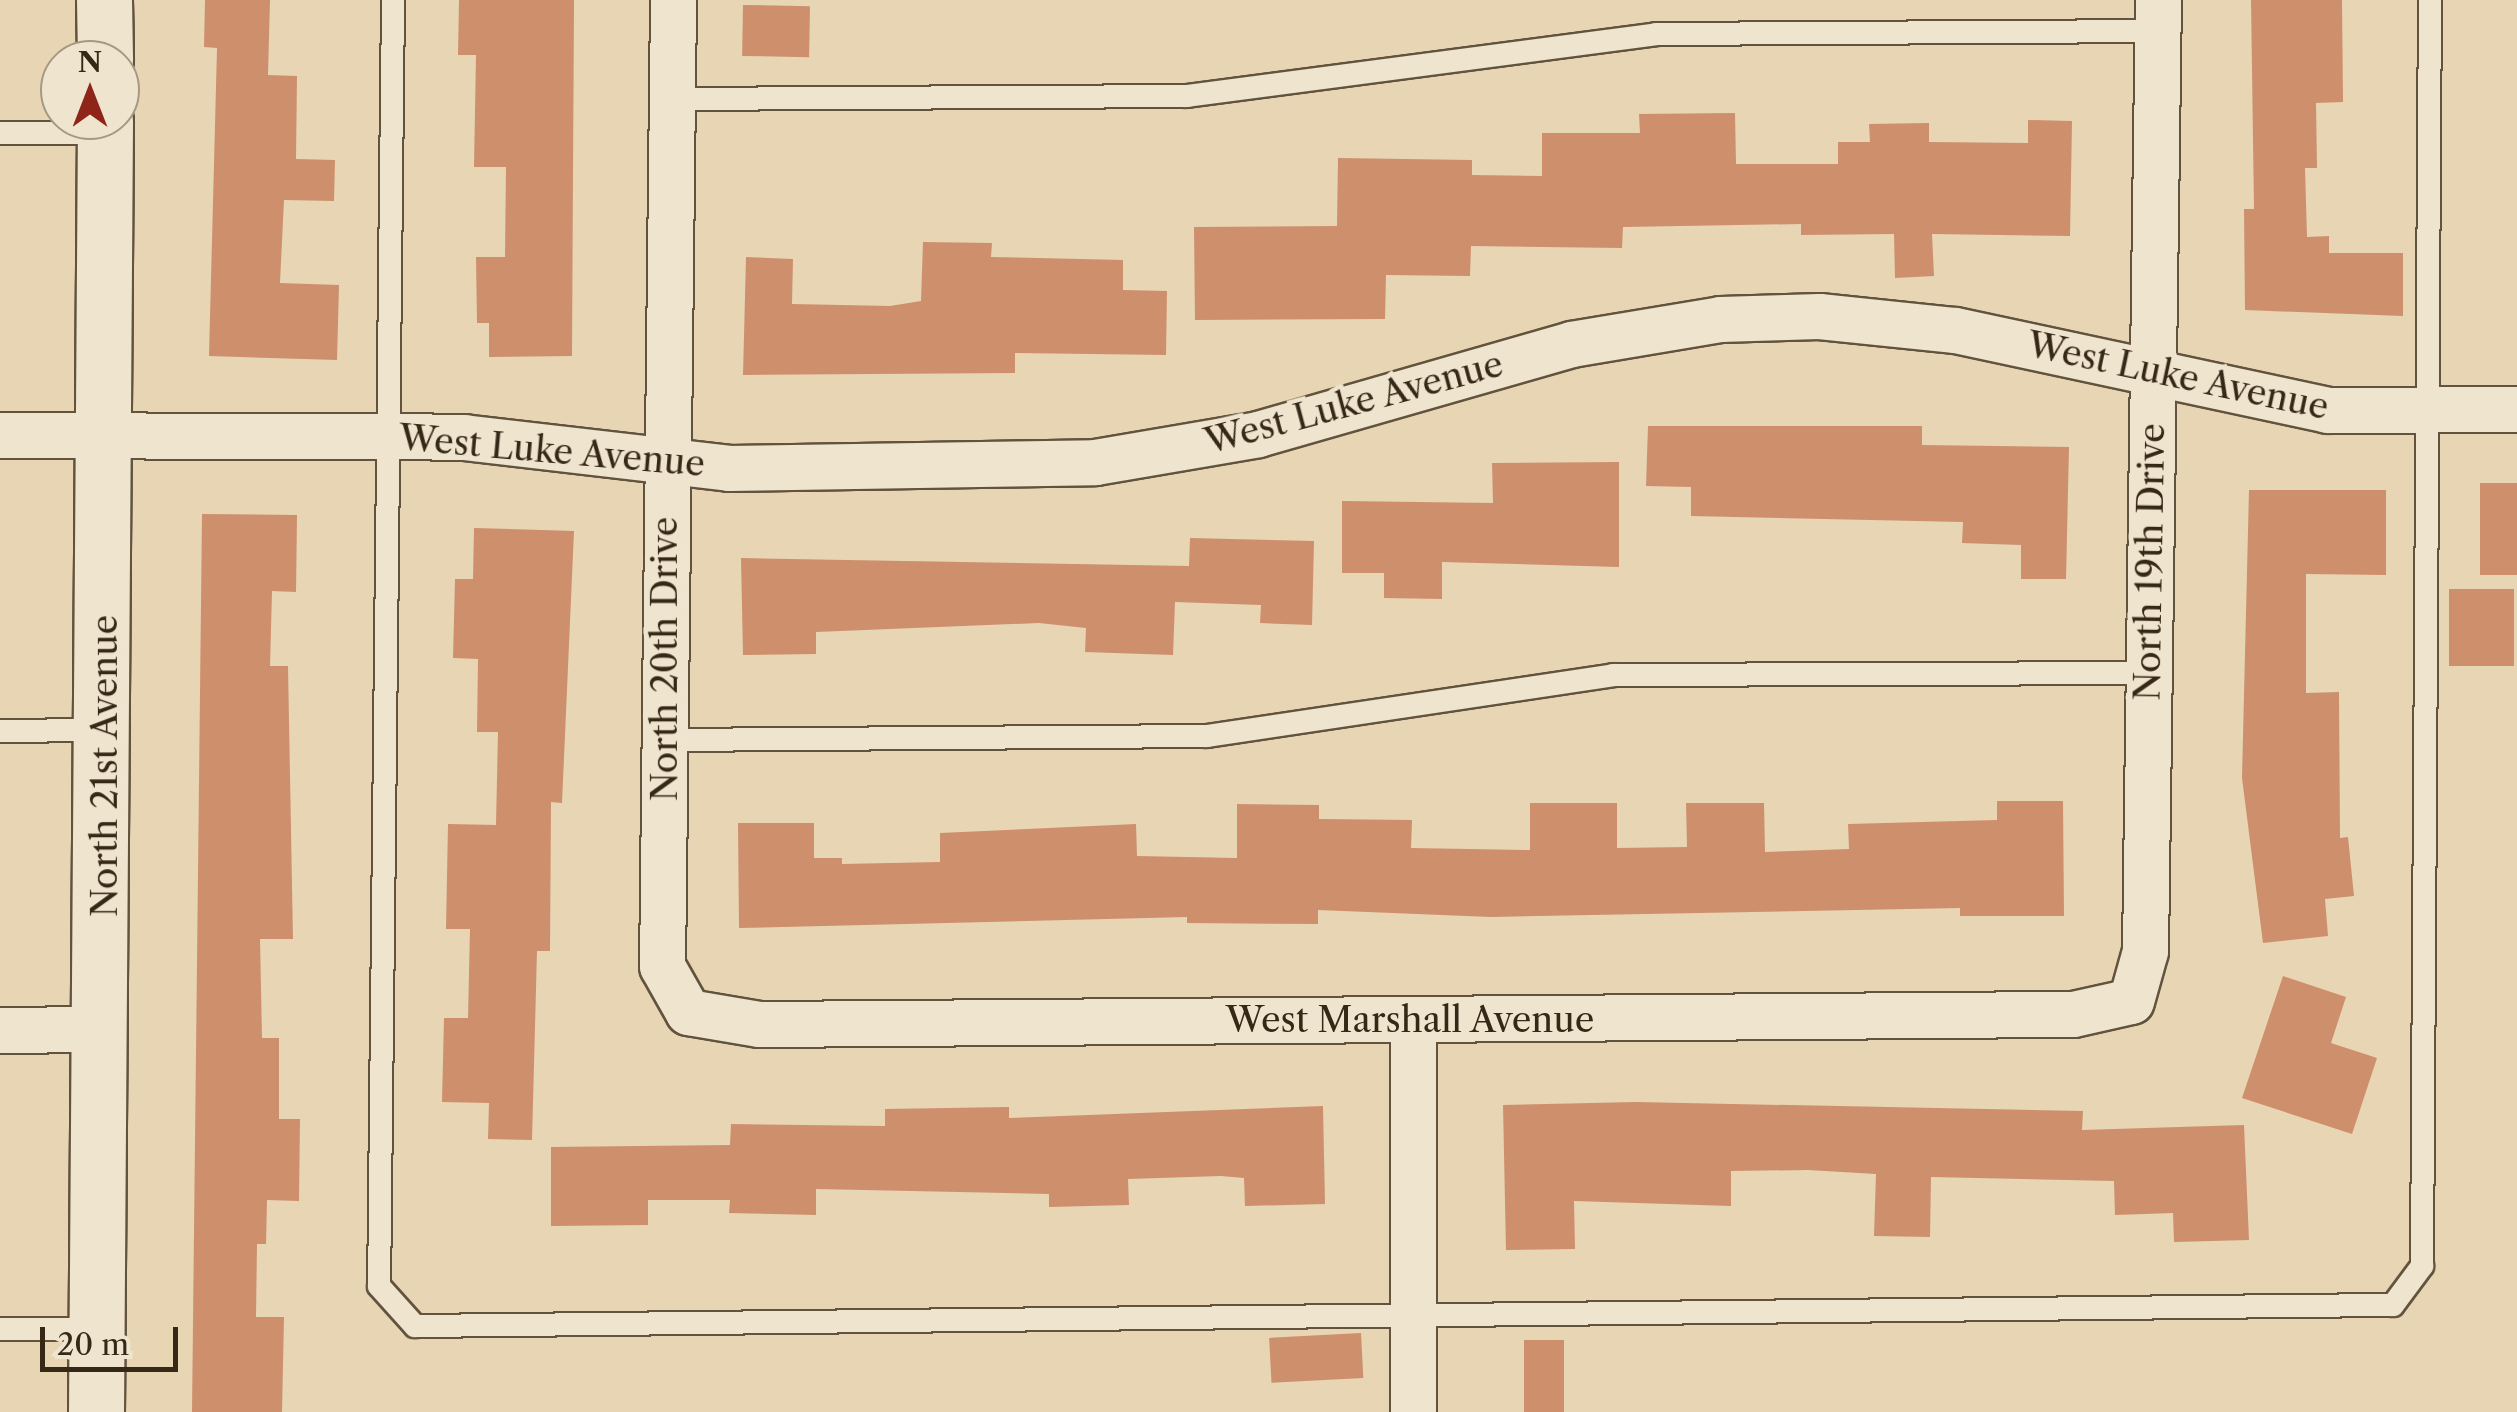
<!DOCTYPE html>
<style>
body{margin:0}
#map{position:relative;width:2517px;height:1412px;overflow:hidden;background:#e7d5b4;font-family:"Libre Caslon Text",serif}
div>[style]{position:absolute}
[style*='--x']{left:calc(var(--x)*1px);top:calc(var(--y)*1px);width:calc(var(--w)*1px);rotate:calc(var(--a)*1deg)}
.building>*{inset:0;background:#ce8f6d;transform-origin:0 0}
.roads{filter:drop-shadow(2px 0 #62533e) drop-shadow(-2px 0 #62533e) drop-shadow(0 2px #62533e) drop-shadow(0 -2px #62533e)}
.service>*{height:22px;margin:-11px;padding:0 11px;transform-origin:11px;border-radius:11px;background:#efe4ce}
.minor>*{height:45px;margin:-22.5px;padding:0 22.5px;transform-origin:22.5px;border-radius:22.5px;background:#efe4ce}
.tertiary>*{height:55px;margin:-27.5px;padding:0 27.5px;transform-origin:27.5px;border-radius:27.5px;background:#efe4ce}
span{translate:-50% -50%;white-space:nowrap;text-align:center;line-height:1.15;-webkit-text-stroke:9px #efe4ce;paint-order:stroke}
.street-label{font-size:35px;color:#362817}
.north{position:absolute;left:40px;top:40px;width:100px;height:100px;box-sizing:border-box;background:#efe4ce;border:2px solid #a59985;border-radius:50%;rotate:0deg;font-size:28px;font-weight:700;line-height:40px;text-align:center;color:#362817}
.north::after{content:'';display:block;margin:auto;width:35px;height:45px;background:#8f2418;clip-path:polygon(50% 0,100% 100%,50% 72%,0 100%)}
.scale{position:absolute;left:40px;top:1327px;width:138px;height:45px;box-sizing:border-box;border:5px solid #362817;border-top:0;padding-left:12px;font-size:30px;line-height:35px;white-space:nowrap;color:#362817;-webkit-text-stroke:8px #efe4ce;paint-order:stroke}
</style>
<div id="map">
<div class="building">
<i style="clip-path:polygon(205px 0,270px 0,268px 75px,297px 76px,296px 159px,335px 160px,334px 201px,284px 200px,280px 283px,339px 285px,337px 360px,209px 356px,217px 48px,204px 47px)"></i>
<i style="clip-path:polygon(459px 0,574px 0,572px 356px,489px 357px,489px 323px,477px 323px,476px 257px,505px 257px,506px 167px,474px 167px,476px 55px,458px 55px)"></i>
<i style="clip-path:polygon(2251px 0,2342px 0,2343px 102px,2316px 103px,2317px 168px,2305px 168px,2307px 237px,2329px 236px,2329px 253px,2403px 253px,2403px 316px,2245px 310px,2244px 209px,2254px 209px)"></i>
<i style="left:743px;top:5px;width:67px;height:51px;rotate:1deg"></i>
<i style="clip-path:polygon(1735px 113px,1736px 164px,1838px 164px,1838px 142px,1870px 142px,1869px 124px,1929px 123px,1929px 142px,2028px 143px,2028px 120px,2072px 121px,2070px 236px,1932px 234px,1934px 276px,1895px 278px,1894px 234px,1801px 235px,1801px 224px,1623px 227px,1622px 248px,1471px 246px,1470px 276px,1386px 275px,1385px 319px,1195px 320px,1194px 227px,1337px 226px,1338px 158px,1472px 160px,1472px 175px,1542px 176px,1542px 133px,1640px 133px,1639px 114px)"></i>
<i style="clip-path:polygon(923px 242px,992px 243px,991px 257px,1123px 260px,1123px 290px,1167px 291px,1166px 355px,1015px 353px,1015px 373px,743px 375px,746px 257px,793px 259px,792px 304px,890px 306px,921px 301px)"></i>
<i style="clip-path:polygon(1648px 426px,1922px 426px,1922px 445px,2069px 447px,2066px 579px,2021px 579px,2021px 545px,1962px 543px,1963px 522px,1691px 516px,1691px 487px,1646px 486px)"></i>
<i style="clip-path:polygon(1619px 462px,1619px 567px,1442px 562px,1442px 599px,1384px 598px,1384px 573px,1342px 573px,1342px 501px,1493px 503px,1492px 463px)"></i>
<i style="left:2480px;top:483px;width:37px;height:92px"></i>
<i style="clip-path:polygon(2249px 490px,2386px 490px,2386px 575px,2306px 574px,2306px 693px,2339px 692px,2340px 838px,2348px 837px,2354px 896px,2325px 899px,2328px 936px,2263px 943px,2242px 778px)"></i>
<i style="clip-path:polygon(202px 514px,297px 515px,296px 592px,272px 591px,270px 666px,288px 666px,293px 939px,260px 939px,262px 1038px,279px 1038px,279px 1119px,300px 1119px,299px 1201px,267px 1200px,266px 1244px,257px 1244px,256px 1317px,284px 1317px,282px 1412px,192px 1412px)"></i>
<i style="clip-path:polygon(474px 528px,574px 531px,562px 803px,551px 802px,550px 951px,537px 951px,532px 1140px,488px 1139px,489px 1103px,442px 1102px,444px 1018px,468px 1018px,470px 929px,446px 929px,448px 824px,496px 825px,498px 732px,477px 732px,478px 659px,453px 658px,455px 579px,473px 579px)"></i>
<i style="clip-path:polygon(1190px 538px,1314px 541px,1312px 625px,1260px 623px,1261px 605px,1175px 602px,1173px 655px,1085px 652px,1086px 628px,1039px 623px,816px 632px,816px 654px,743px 655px,741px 558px,1189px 566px)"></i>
<i style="left:2514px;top:589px;width:77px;height:65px;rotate:90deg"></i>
<i style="clip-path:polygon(1997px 801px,2063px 801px,2064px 916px,1960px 916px,1960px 908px,1491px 917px,1318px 910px,1318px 924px,1187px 923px,1187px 917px,739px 928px,738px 823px,814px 823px,814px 858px,842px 858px,842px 864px,940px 862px,940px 833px,1136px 824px,1137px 856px,1237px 858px,1237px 804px,1319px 805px,1319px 819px,1412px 820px,1411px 848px,1530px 850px,1530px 803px,1617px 803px,1617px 848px,1687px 847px,1686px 803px,1764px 803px,1765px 852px,1849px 849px,1848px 824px,1997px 820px)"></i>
<i style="clip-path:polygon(2283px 976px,2346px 997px,2331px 1043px,2377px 1058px,2352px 1134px,2242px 1098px)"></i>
<i style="clip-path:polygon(1636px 1102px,2083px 1111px,2082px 1130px,2244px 1125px,2249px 1240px,2174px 1242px,2173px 1213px,2115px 1215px,2114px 1181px,1931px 1177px,1930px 1237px,1874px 1236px,1876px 1174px,1808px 1170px,1731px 1171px,1731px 1206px,1574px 1201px,1575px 1249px,1506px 1250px,1503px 1105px)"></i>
<i style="clip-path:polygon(1323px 1106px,1325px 1204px,1245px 1206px,1244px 1178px,1221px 1176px,1128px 1179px,1129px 1205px,1049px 1207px,1049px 1194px,816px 1189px,816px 1215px,729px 1213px,730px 1200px,648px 1200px,648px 1225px,551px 1226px,551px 1147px,730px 1145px,731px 1124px,885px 1126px,885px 1109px,1009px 1107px,1009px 1118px)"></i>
<i style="left:1361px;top:1333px;width:45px;height:92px;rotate:87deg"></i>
<i style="left:1524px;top:1340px;width:40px;height:72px"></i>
</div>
<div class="roads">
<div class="service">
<i style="--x:393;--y:0;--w:1286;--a:90.62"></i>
<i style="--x:379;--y:1286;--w:54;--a:48"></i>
<i style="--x:415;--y:1326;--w:1978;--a:-0.61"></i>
<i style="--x:2393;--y:1305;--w:49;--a:-53.4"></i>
<i style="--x:2422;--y:1266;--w:1266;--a:-89.64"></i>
<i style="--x:672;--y:99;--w:515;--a:-0.33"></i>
<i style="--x:1187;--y:96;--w:473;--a:-7.5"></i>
<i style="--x:1656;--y:34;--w:503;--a:-0.34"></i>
<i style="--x:0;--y:133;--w:106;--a:0"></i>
<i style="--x:0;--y:731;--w:102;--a:-0.6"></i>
<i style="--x:665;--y:740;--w:542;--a:-0.42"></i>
<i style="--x:1207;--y:736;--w:411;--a:-8.5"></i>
<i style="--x:1613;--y:675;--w:534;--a:-0.21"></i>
<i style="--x:0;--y:1329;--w:96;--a:0"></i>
</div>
<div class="minor">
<i style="--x:673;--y:0;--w:966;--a:90.65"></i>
<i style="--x:662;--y:966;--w:53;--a:60.5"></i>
<i style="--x:688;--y:1012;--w:72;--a:9.6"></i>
<i style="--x:759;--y:1024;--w:1314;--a:-0.44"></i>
<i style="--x:2073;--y:1014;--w:59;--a:-12.6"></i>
<i style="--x:2131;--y:1001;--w:52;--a:-74.4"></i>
<i style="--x:2145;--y:951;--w:951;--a:-89.22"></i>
<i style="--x:0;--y:435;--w:463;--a:0.2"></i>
<i style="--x:463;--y:437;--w:268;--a:6.6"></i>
<i style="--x:729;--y:468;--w:366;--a:-0.9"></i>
<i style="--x:1095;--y:462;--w:165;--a:-9.7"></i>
<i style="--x:1258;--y:434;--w:326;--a:-16"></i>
<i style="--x:1571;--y:344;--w:151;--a:-9.5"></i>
<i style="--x:1720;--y:319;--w:99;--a:-1.7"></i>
<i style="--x:1819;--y:316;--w:137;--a:5.9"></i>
<i style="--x:1955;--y:330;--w:381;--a:12.1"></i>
<i style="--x:2327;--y:410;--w:190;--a:-0.3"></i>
<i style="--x:0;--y:1030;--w:102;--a:-0.6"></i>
<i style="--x:1413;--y:1412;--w:391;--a:-90"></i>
</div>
<div class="tertiary">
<i style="--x:104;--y:0;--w:60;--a:89"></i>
<i style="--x:96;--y:1412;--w:1292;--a:-89.6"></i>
</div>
</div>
<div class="street-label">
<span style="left:2178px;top:376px;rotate:12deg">West Luke Avenue</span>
<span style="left:1354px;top:403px;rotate:-15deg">West Luke Avenue</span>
<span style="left:552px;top:451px;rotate:5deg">West Luke Avenue</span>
<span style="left:2150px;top:562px;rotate:-89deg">North 19th Drive</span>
<span style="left:665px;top:659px;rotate:-90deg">North 20th Drive</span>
<span style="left:105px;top:766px;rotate:-90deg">North 21st Avenue</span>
<span style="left:1410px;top:1020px">West Marshall Avenue</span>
</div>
<div class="north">N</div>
<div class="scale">20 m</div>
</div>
